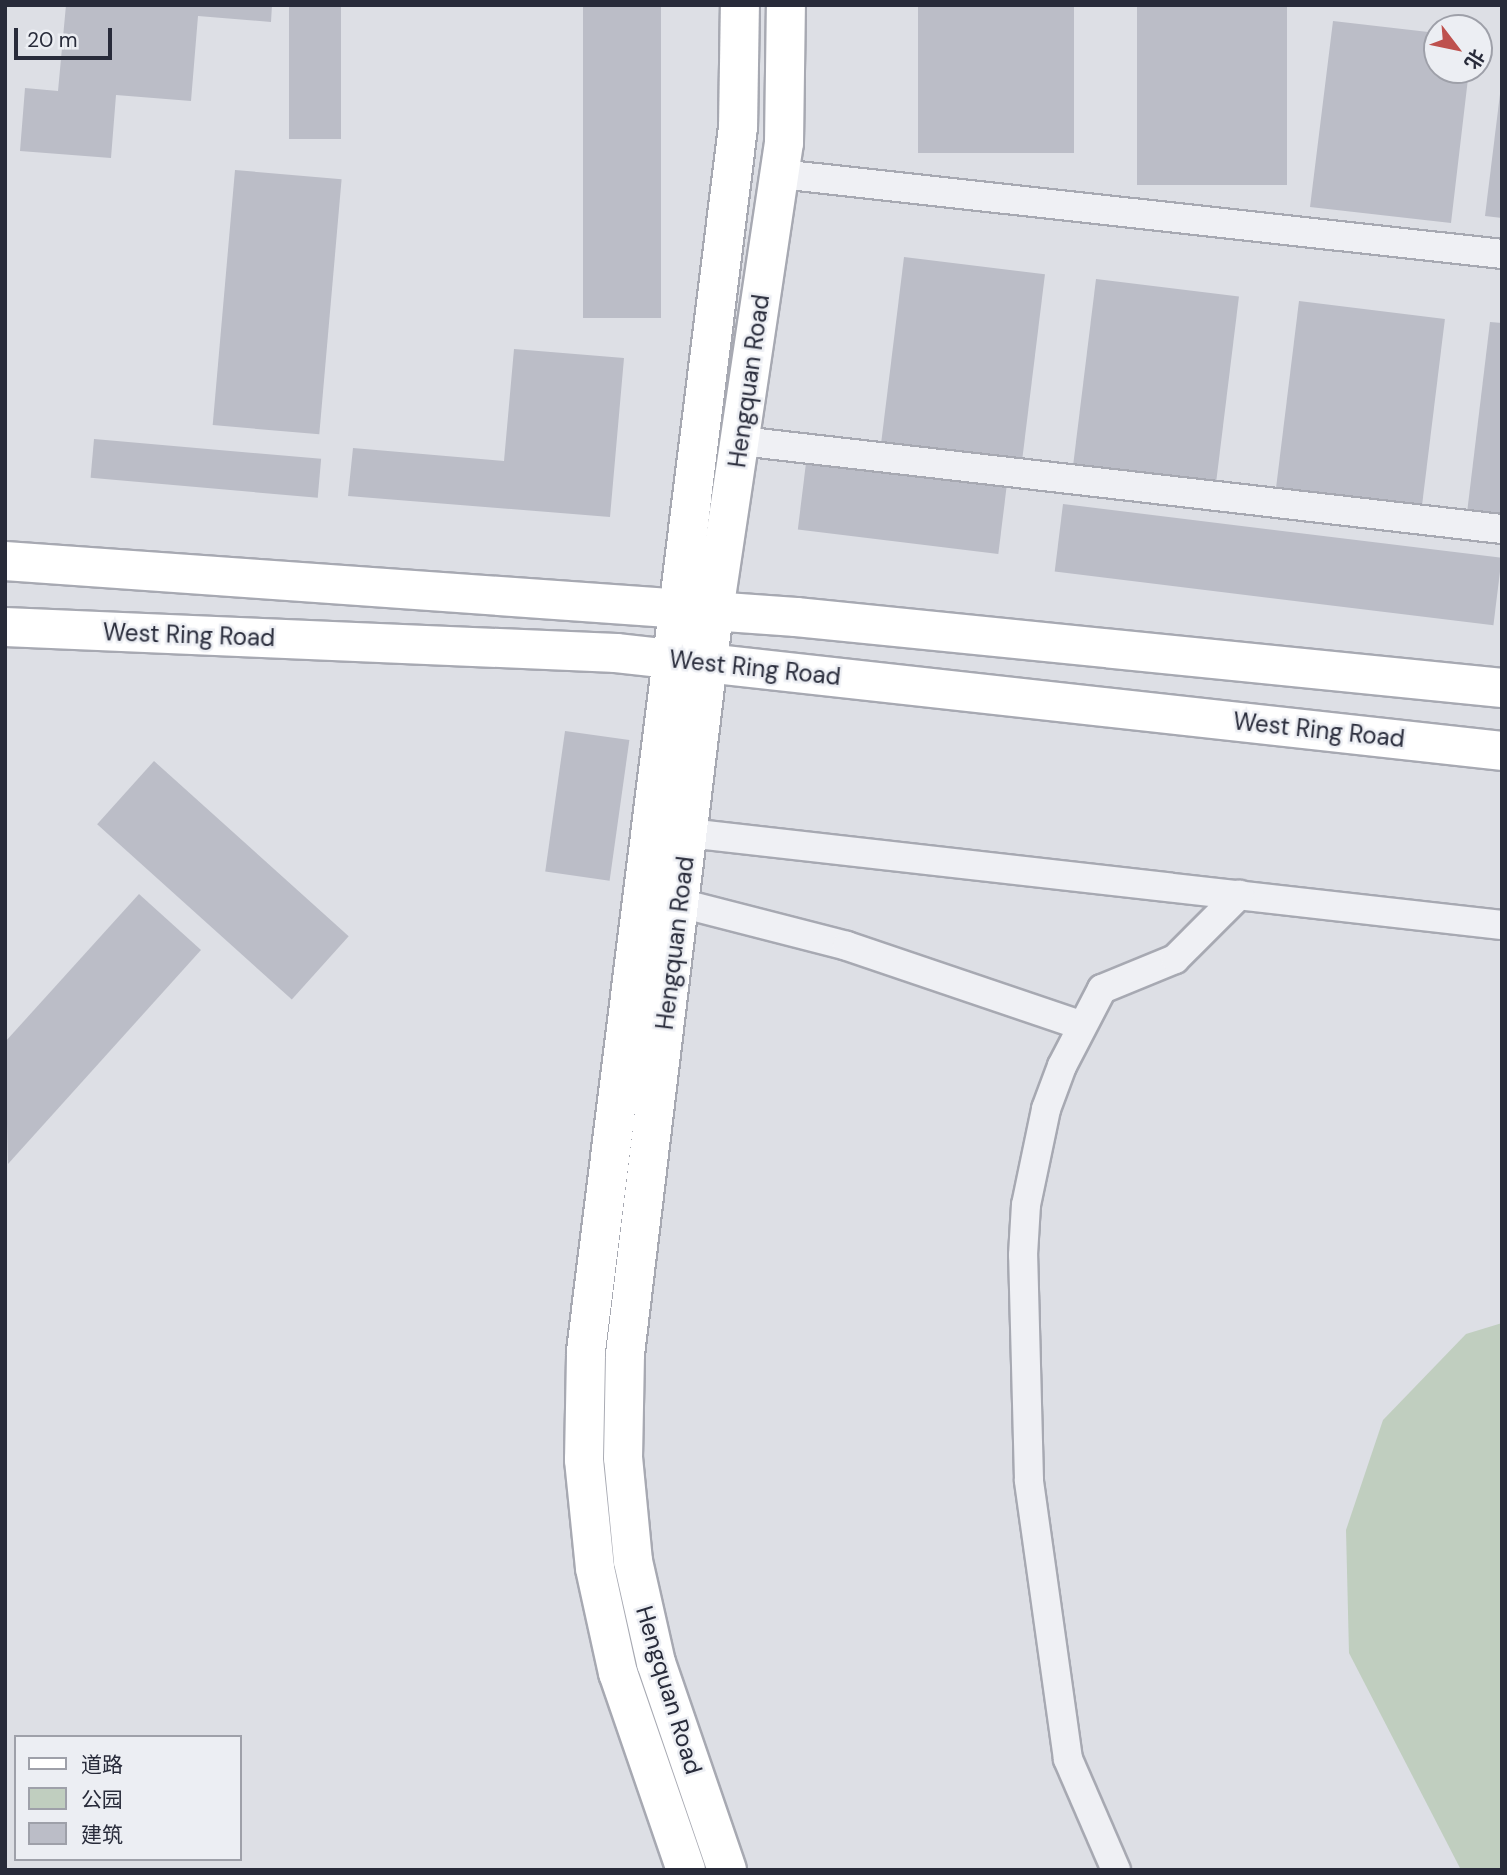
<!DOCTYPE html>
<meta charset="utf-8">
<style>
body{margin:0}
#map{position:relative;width:1507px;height:1875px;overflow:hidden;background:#dddfe5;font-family:"DM Sans","Noto Sans SC",sans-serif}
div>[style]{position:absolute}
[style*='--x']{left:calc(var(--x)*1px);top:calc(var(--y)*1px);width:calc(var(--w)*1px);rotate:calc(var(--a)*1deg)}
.green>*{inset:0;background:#c0cebf}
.building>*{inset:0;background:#bbbdc7;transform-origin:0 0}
.roads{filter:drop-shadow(2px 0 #a7a9b2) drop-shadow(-2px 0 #a7a9b2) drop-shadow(0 2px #a7a9b2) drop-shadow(0 -2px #a7a9b2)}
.street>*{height:28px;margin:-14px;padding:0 14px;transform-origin:14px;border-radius:14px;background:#eff0f4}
.secondary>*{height:38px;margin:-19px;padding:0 19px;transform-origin:19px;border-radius:19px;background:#fff}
span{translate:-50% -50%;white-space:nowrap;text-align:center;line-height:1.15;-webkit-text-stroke:5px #eceef3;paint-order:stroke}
.street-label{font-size:24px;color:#282b3a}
.frame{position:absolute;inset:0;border:7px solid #282b3a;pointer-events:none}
.legend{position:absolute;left:14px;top:1735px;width:228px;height:126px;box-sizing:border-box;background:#eceef3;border:2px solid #9ea0a9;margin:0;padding:9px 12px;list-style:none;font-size:21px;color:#282b3a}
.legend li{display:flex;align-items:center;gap:14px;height:35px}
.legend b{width:35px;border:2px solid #9ea0a9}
.north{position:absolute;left:1423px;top:14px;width:70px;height:70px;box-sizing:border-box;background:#eceef3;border:2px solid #9ea0a9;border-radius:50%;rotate:122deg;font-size:19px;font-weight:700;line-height:28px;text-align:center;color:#282b3a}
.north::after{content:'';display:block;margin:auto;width:24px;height:32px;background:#be514e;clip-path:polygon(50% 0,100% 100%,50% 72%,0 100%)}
.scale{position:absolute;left:14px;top:28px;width:98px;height:32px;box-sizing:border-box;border:4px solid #282b3a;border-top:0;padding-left:9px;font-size:21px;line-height:24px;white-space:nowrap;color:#282b3a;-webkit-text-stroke:5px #eceef3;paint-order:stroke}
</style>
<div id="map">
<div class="green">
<i style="clip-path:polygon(1502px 1323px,1502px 1870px,1461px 1870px,1349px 1653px,1346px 1530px,1383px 1420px,1466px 1334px)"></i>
</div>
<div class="building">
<i style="clip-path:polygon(66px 5px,272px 5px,271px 22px,198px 16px,191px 101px,116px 95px,111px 158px,20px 151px,25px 88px,58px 91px)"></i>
<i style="left:289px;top:5px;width:52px;height:134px"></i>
<i style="left:583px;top:5px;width:78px;height:313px"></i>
<i style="left:918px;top:5px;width:156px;height:148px"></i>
<i style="left:1137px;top:5px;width:150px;height:180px"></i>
<i style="clip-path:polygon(1333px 21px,1437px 33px,1437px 70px,1469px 70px,1451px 223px,1310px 207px)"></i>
<i style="clip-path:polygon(1500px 94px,1502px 94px,1502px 218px,1485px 216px)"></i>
<i style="left:235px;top:170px;width:107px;height:256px;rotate:5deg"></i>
<i style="left:904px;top:257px;width:142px;height:188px;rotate:7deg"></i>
<i style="left:1096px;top:279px;width:144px;height:188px;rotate:7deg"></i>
<i style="left:1299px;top:301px;width:147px;height:196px;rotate:7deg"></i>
<i style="clip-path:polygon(1490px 322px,1502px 323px,1502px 517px,1467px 513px)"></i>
<i style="clip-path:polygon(514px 349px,624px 358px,610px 517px,348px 496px,353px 448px,504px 461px)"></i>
<i style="left:94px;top:439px;width:228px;height:39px;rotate:5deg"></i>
<i style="left:806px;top:463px;width:202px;height:67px;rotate:7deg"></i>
<i style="left:1063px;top:504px;width:442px;height:68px;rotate:7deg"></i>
<i style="left:565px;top:731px;width:65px;height:142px;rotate:8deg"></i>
<i style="left:154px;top:761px;width:262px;height:85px;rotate:42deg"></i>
<i style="clip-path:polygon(139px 894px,201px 950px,8px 1164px,5px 1042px)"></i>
</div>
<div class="roads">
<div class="street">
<i style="--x:780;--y:174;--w:726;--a:6.32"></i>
<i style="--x:741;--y:441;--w:766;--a:6.6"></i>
<i style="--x:688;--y:833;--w:819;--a:6.45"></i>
<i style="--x:680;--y:903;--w:172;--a:14.4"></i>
<i style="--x:847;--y:946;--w:247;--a:18.7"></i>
<i style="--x:1116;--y:1870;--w:121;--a:-113.4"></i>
<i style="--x:1068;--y:1759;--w:282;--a:-98"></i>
<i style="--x:1029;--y:1480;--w:225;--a:-91.5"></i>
<i style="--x:1023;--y:1255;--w:50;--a:-86.6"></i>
<i style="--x:1026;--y:1205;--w:98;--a:-78.2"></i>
<i style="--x:1046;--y:1109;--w:46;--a:-69.6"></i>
<i style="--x:1062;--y:1066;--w:87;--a:-62.5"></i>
<i style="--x:1102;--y:989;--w:79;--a:-22.3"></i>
<i style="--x:1175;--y:959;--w:91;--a:-45"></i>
</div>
<div class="secondary">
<i style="--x:5;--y:561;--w:793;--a:4.05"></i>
<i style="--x:796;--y:617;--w:710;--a:5.74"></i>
<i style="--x:5;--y:627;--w:612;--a:2.44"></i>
<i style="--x:616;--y:653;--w:891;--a:6.31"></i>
<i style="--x:686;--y:1870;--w:208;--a:-109"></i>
<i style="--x:618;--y:1673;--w:107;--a:-102.4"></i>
<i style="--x:595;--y:1568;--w:109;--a:-95.8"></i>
<i style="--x:584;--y:1460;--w:109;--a:-88.9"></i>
<i style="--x:586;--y:1351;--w:1232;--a:-82.92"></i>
<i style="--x:738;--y:128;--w:123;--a:-89.1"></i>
<i style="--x:727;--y:1870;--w:219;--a:-108.9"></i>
<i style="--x:656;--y:1663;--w:105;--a:-102.7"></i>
<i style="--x:633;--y:1561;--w:103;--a:-95.5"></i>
<i style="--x:623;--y:1458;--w:104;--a:-88.9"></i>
<i style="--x:625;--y:1354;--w:748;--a:-83.17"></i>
<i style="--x:714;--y:611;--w:473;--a:-81.5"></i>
<i style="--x:784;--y:143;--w:138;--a:-89.2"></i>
</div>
</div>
<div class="street-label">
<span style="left:749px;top:381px;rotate:-82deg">Hengquan Road</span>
<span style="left:189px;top:635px;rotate:2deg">West Ring Road</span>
<span style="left:755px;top:668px;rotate:6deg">West Ring Road</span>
<span style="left:1319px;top:730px;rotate:6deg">West Ring Road</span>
<span style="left:675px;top:943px;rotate:-83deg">Hengquan Road</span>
<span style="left:669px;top:1690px;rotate:73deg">Hengquan Road</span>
</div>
<div class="frame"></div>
<ul class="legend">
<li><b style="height:9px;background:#fff"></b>道路</li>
<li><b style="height:19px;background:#c0cebf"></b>公园</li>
<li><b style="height:19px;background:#bbbdc7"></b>建筑</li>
</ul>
<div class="north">北</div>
<div class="scale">20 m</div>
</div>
